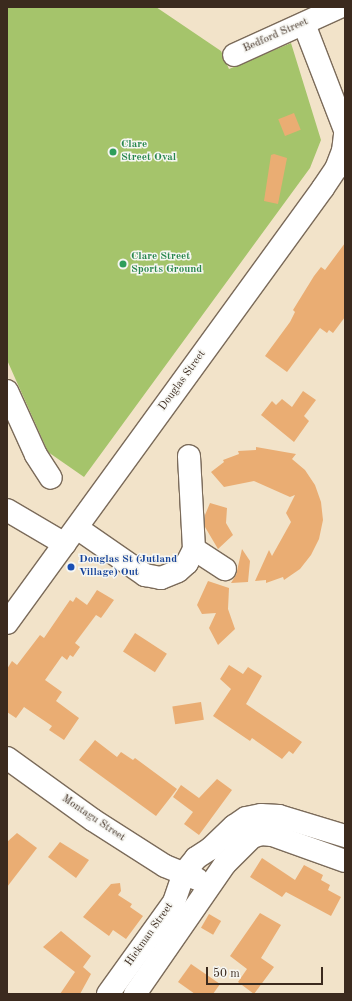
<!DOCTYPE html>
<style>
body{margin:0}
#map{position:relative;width:352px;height:1001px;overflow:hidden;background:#f2e3c9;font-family:"Old Standard TT",serif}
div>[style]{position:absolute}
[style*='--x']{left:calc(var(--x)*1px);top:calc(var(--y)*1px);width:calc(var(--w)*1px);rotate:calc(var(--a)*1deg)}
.green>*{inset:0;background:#a5c46b}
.building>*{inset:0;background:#eaad73;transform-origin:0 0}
.roads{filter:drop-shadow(1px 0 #7b6b5a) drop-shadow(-1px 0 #7b6b5a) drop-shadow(0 1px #7b6b5a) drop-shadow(0 -1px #7b6b5a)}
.minor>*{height:22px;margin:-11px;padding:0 11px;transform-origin:11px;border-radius:11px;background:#fff}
.dots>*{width:11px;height:11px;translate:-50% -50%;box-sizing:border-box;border:2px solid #f6f6f2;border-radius:50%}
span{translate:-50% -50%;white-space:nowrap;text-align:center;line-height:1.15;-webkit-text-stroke:3px #f6f6f2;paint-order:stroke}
.street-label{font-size:11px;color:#3b2a1e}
.leisure-label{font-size:11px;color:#27864d;font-weight:700}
.left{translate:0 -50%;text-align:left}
.transit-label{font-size:11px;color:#164399;font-weight:700}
.frame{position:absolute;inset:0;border:8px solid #3b2a1e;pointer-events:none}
.scale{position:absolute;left:206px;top:967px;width:117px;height:18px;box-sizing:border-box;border:2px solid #3b2a1e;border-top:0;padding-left:5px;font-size:12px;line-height:14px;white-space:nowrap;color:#3b2a1e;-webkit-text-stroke:3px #f6f6f2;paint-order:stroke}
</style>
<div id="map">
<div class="green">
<i style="clip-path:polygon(7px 7px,156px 7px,221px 51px,229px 69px,291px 43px,321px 140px,310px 168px,84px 477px,48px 452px,7px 360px)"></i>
</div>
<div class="building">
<i style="left:294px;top:113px;width:18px;height:17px;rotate:68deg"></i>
<i style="clip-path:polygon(274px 154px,287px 158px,278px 204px,264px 201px,271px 155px)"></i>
<i style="clip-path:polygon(345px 243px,345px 317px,333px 333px,329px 330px,327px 333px,320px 328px,287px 372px,265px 356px,290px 322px,295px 312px,293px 310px,314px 276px,321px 267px,325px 270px)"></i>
<i style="clip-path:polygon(303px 391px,316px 400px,304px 416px,309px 421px,294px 442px,261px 415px,272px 401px,276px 405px,282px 399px,292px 407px)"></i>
<i style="clip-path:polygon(256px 447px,296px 454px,292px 459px,305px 470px,315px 485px,321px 502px,323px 520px,319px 539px,311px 555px,300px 569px,284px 580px,283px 577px,266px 583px,266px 580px,255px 581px,269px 550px,272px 556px,291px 522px,286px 513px,295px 495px,290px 497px,254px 481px,224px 487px,211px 472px,224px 462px,223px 460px,239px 454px,238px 451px,256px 450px)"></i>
<i style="clip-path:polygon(210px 503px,227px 508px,226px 523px,233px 535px,218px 549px,205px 527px,205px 515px)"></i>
<i style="clip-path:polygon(242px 549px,250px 561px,248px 582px,231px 583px,236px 575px)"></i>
<i style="clip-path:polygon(208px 581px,229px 588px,228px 609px,235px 629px,218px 645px,209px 628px,216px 613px,202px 614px,197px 605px)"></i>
<i style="clip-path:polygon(97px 590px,114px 600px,101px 618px,96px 615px,75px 643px,80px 647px,73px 657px,70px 655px,67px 660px,62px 656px,45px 680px,62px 692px,56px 701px,79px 718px,64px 740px,49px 730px,52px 726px,24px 707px,16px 718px,7px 712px,7px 669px,12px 661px,17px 665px,40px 635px,44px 638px,70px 600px,73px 602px,76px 597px,87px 605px)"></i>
<i style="left:135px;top:633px;width:38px;height:22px;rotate:33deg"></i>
<i style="clip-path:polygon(229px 665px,243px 674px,248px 667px,262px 676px,246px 704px,302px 742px,293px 754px,289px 751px,282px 759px,252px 738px,250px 741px,213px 716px,231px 689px,220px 679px)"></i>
<i style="left:201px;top:702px;width:18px;height:29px;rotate:81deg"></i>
<i style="clip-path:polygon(95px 740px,117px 757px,121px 752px,133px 760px,135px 758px,177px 789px,156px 816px,79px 760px)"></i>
<i style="clip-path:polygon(217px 779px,232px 790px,199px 835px,184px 824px,193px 812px,173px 797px,181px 785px,199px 798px)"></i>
<i style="clip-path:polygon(17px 833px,37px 848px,7px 887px,7px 842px)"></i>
<i style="clip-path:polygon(60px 842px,89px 860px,76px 878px,48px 857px)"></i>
<i style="clip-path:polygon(262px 858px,295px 880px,304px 865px,323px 875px,321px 880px,330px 885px,328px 890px,341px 897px,331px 916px,286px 892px,282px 897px,250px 877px)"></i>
<i style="clip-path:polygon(120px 883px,121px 891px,118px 895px,132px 904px,130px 907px,143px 916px,126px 939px,113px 930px,109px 936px,83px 917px,111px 884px)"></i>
<i style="clip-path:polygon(260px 913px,281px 925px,261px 958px,274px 967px,254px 994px,238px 982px,247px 969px,230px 956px)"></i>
<i style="left:209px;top:914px;width:14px;height:16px;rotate:30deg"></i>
<i style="clip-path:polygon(61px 931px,91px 956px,83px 967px,91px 974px,80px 994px,60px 994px,75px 972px,43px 947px)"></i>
<i style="clip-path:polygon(191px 964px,220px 984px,213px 994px,195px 994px,178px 982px)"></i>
</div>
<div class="roads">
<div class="minor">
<i style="--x:304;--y:24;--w:114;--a:68.9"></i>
<i style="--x:234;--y:55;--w:116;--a:-24.4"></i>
<i style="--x:7;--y:391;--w:70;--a:65.6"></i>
<i style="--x:36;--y:455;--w:27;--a:57"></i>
<i style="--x:7;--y:510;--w:67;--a:30.4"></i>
<i style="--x:77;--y:528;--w:83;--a:34.7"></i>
<i style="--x:145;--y:575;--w:16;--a:11"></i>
<i style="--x:161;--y:578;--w:18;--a:-22"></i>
<i style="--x:178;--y:571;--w:12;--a:-42"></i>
<i style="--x:187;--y:563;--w:16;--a:-63"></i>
<i style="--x:194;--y:549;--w:93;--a:-93.1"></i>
<i style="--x:194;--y:549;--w:37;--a:33"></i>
<i style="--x:7;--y:623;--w:538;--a:-54"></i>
<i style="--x:323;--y:188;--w:23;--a:-56"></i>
<i style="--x:336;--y:169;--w:19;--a:-69"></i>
<i style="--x:343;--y:151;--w:17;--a:-83"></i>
<i style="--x:7;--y:758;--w:106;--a:35.8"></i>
<i style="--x:93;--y:820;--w:85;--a:32.6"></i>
<i style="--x:165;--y:866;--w:35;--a:22"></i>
<i style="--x:108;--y:994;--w:113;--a:-54.3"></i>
<i style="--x:174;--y:902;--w:31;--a:-71"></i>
<i style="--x:184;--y:873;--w:19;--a:-51"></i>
<i style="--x:196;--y:858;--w:17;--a:-33"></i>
<i style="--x:210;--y:849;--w:33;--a:-44"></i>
<i style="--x:234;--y:826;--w:14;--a:-34"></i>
<i style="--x:246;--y:818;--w:15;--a:-11"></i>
<i style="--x:261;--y:815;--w:18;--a:3"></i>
<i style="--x:279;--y:816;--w:69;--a:16.9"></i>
<i style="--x:135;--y:994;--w:158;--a:-55.3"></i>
<i style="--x:225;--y:864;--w:38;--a:-45"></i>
<i style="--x:252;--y:837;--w:9;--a:-18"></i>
<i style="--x:261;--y:834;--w:11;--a:5"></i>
<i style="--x:272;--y:835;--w:77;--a:19.6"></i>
</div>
</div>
<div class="dots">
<i style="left:113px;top:152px;background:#2e9e5b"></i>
<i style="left:123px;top:264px;background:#2e9e5b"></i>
<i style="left:71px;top:567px;background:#1a4fb4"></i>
</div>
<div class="street-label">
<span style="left:276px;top:36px;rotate:-24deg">Bedford Street</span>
<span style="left:183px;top:381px;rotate:-54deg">Douglas Street</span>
<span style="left:93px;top:819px;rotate:34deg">Montagu Street</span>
<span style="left:150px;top:935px;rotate:-55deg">Hickman Street</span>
</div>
<div class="leisure-label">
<span class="left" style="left:121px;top:152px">Clare<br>Street Oval</span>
<span class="left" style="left:131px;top:264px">Clare Street<br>Sports Ground</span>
</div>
<div class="transit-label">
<span class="left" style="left:79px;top:567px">Douglas St (Jutland<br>Village) Out</span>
</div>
<div class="frame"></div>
<div class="scale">50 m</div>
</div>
